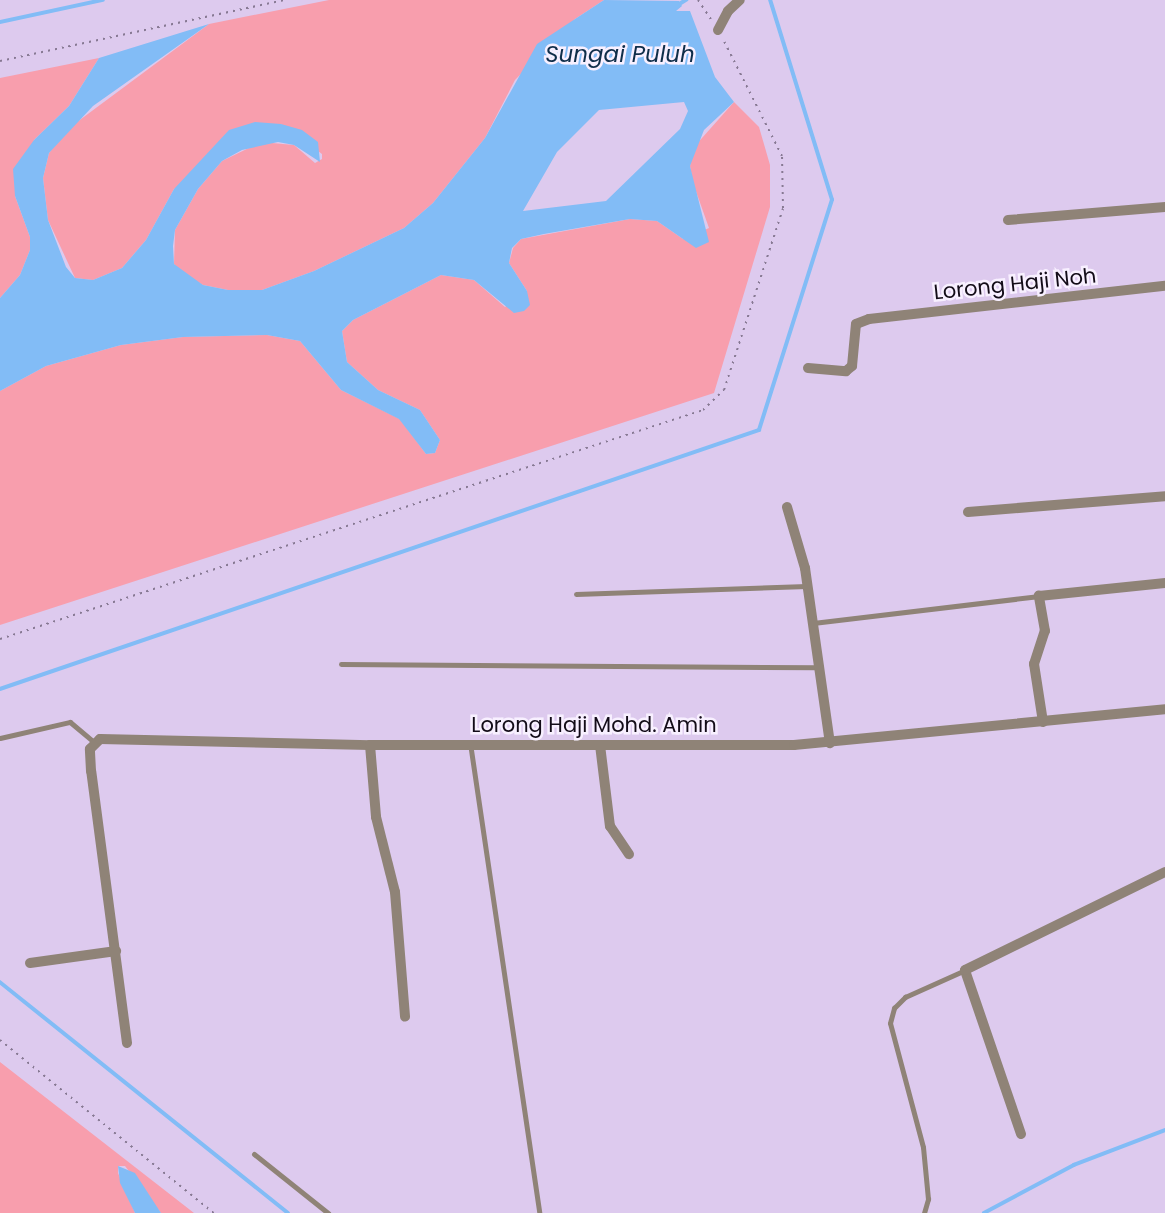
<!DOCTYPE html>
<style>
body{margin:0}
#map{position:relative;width:1165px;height:1213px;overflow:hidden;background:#ddcaee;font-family:Poppins,sans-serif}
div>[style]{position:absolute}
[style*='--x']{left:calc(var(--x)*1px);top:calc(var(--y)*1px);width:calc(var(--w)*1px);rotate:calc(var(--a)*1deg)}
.green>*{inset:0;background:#f89ead}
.water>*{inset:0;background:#82bcf6}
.stream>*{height:3.5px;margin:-1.75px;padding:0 1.75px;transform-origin:1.75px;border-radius:1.75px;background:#82bcf6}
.path>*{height:2px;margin-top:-1px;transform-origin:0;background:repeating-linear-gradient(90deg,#877993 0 2px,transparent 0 7px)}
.lane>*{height:5px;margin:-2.5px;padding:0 2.5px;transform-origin:2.5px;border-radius:2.5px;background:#8f8377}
.street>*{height:10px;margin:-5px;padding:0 5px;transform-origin:5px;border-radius:5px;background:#8f8377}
span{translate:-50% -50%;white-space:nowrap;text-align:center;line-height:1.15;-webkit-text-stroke:5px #f8f0ff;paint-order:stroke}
.street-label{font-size:21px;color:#130c18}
.water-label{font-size:23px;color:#0f2e4a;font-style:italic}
</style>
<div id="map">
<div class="green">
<i style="clip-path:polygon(329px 0,604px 0,575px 19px,515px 80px,485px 138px,433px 203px,404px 228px,314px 271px,262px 290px,228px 290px,203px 285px,181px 272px,174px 264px,175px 230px,198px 189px,222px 161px,261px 142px,294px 145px,315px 163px,322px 159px,322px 154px,281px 124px,174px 189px,146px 240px,122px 268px,93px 280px,75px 278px,48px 220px,43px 178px,49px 153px,69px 128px,209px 24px)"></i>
<i style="clip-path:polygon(99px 58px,69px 106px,34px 140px,15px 196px,30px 237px,30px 250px,20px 275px,0 298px,0 78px)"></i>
<i style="clip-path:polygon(734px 102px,759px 127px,770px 165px,770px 207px,714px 393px,0 625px,0 391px,46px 366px,121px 345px,183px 337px,267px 335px,300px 341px,341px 390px,400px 419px,426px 454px,435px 453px,440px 440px,420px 410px,378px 390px,347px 362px,342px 331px,353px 320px,441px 275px,474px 280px,505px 307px,527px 291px,509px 263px,513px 248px,521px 239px,630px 219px,657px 221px,683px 239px,709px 228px,693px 183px,690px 166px,694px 147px)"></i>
<i style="clip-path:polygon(0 1062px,194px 1213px,161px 1213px,125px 1166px,118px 1166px,118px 1173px,135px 1213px,0 1213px)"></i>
</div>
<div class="water">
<i style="clip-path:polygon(evenodd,604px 0,679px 1px,682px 6px,676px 11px,690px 11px,715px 77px,734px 102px,704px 130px,690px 166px,709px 242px,696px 248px,657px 221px,630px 219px,544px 234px,521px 239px,512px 248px,509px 263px,527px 291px,530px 305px,524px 311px,514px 313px,474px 280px,441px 275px,353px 320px,342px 331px,347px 362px,378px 390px,420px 410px,440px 440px,435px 453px,426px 454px,399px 419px,341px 390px,300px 341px,267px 335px,183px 337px,121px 345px,46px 366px,0 391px,0 298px,20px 275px,30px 250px,30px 237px,15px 196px,13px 169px,34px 140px,69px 106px,99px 58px,209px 24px,93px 106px,49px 153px,43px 178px,48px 220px,66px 267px,75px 278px,93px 280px,122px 268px,146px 240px,174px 189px,229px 130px,255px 122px,281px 124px,302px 130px,318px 142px,320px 162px,294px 145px,278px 142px,242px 150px,222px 161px,198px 189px,175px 230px,173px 246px,174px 264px,203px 285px,228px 290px,262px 290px,314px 271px,404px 228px,433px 203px,485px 138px,537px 44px,604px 0,684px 102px,688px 111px,680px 129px,606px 201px,523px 211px,557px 152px,599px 110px,684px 102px)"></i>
<i style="clip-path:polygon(118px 1166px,135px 1173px,161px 1213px,135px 1213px,120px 1183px)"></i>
</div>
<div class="stream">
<i style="--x:681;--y:3;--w:6;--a:-31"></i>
<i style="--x:0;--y:22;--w:105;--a:-12.1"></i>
<i style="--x:0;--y:689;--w:802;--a:-18.84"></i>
<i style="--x:759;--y:430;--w:241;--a:-72.4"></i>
<i style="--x:832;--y:200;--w:209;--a:-107.2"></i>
<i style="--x:0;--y:982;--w:369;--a:38.7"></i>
<i style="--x:984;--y:1213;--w:102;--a:-28.1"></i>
<i style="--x:1074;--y:1165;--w:97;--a:-21"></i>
</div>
<div class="path">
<i style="--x:698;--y:0;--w:23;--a:56"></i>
<i style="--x:0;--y:61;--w:291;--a:-12.1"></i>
<i style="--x:0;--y:639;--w:739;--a:-18.04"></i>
<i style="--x:703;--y:410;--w:29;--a:-44"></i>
<i style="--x:724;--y:390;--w:191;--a:-72"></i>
<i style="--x:783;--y:208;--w:52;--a:-91.1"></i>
<i style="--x:782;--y:156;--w:131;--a:-116.8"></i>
<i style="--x:0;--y:1040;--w:275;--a:39"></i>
</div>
<div class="lane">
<i style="--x:576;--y:594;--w:231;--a:-2"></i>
<i style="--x:813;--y:623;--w:228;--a:-6.8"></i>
<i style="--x:341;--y:664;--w:477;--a:0.4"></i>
<i style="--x:0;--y:738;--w:72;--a:-12.9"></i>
<i style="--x:70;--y:722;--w:31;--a:40"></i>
<i style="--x:470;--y:743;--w:475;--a:81.6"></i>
<i style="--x:254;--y:1154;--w:95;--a:38.6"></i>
<i style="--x:924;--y:1213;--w:15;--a:-74"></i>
<i style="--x:928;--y:1199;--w:52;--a:-95.5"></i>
<i style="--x:923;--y:1147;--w:128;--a:-104.9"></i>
<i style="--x:890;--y:1023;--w:16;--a:-75"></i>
<i style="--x:894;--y:1008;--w:16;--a:-45"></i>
<i style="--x:905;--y:997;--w:66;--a:-24.2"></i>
</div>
<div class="street">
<i style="--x:718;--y:30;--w:21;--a:-62"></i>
<i style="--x:728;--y:11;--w:16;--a:-43"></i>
<i style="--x:1008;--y:220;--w:158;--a:-4.7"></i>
<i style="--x:808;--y:368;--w:38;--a:5"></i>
<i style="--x:846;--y:371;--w:8;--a:-40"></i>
<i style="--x:852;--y:366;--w:42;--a:-84.6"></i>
<i style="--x:856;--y:324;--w:14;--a:-21"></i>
<i style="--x:869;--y:319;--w:298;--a:-6.4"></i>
<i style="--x:787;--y:507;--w:64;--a:73.6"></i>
<i style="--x:805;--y:568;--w:177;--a:81.9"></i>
<i style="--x:968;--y:512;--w:198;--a:-4.6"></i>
<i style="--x:1043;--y:722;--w:59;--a:-98.8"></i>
<i style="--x:1034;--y:664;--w:35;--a:-72"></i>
<i style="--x:1045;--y:631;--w:36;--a:-100"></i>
<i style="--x:1039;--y:596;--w:127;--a:-5.9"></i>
<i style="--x:370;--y:745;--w:72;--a:85.2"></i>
<i style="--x:376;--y:817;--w:77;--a:75.8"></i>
<i style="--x:395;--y:892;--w:125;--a:85.4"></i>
<i style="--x:600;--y:745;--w:82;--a:83"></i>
<i style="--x:610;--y:826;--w:34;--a:56"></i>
<i style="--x:30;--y:963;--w:87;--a:-7.9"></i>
<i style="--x:127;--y:1043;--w:274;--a:-97.5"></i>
<i style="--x:91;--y:771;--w:22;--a:-93"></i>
<i style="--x:90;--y:749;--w:14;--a:-45"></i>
<i style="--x:100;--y:739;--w:270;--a:1.3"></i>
<i style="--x:370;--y:745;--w:424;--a:0"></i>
<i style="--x:794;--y:745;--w:373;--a:-5.5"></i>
<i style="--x:1021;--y:1134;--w:173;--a:-108.9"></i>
<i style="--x:965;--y:970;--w:223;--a:-26.1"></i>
</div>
<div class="street-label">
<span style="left:1015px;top:284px;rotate:-6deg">Lorong Haji Noh</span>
<span style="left:594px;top:725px">Lorong Haji Mohd. Amin</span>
</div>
<div class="water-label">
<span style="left:620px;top:54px">Sungai Puluh</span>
</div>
</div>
